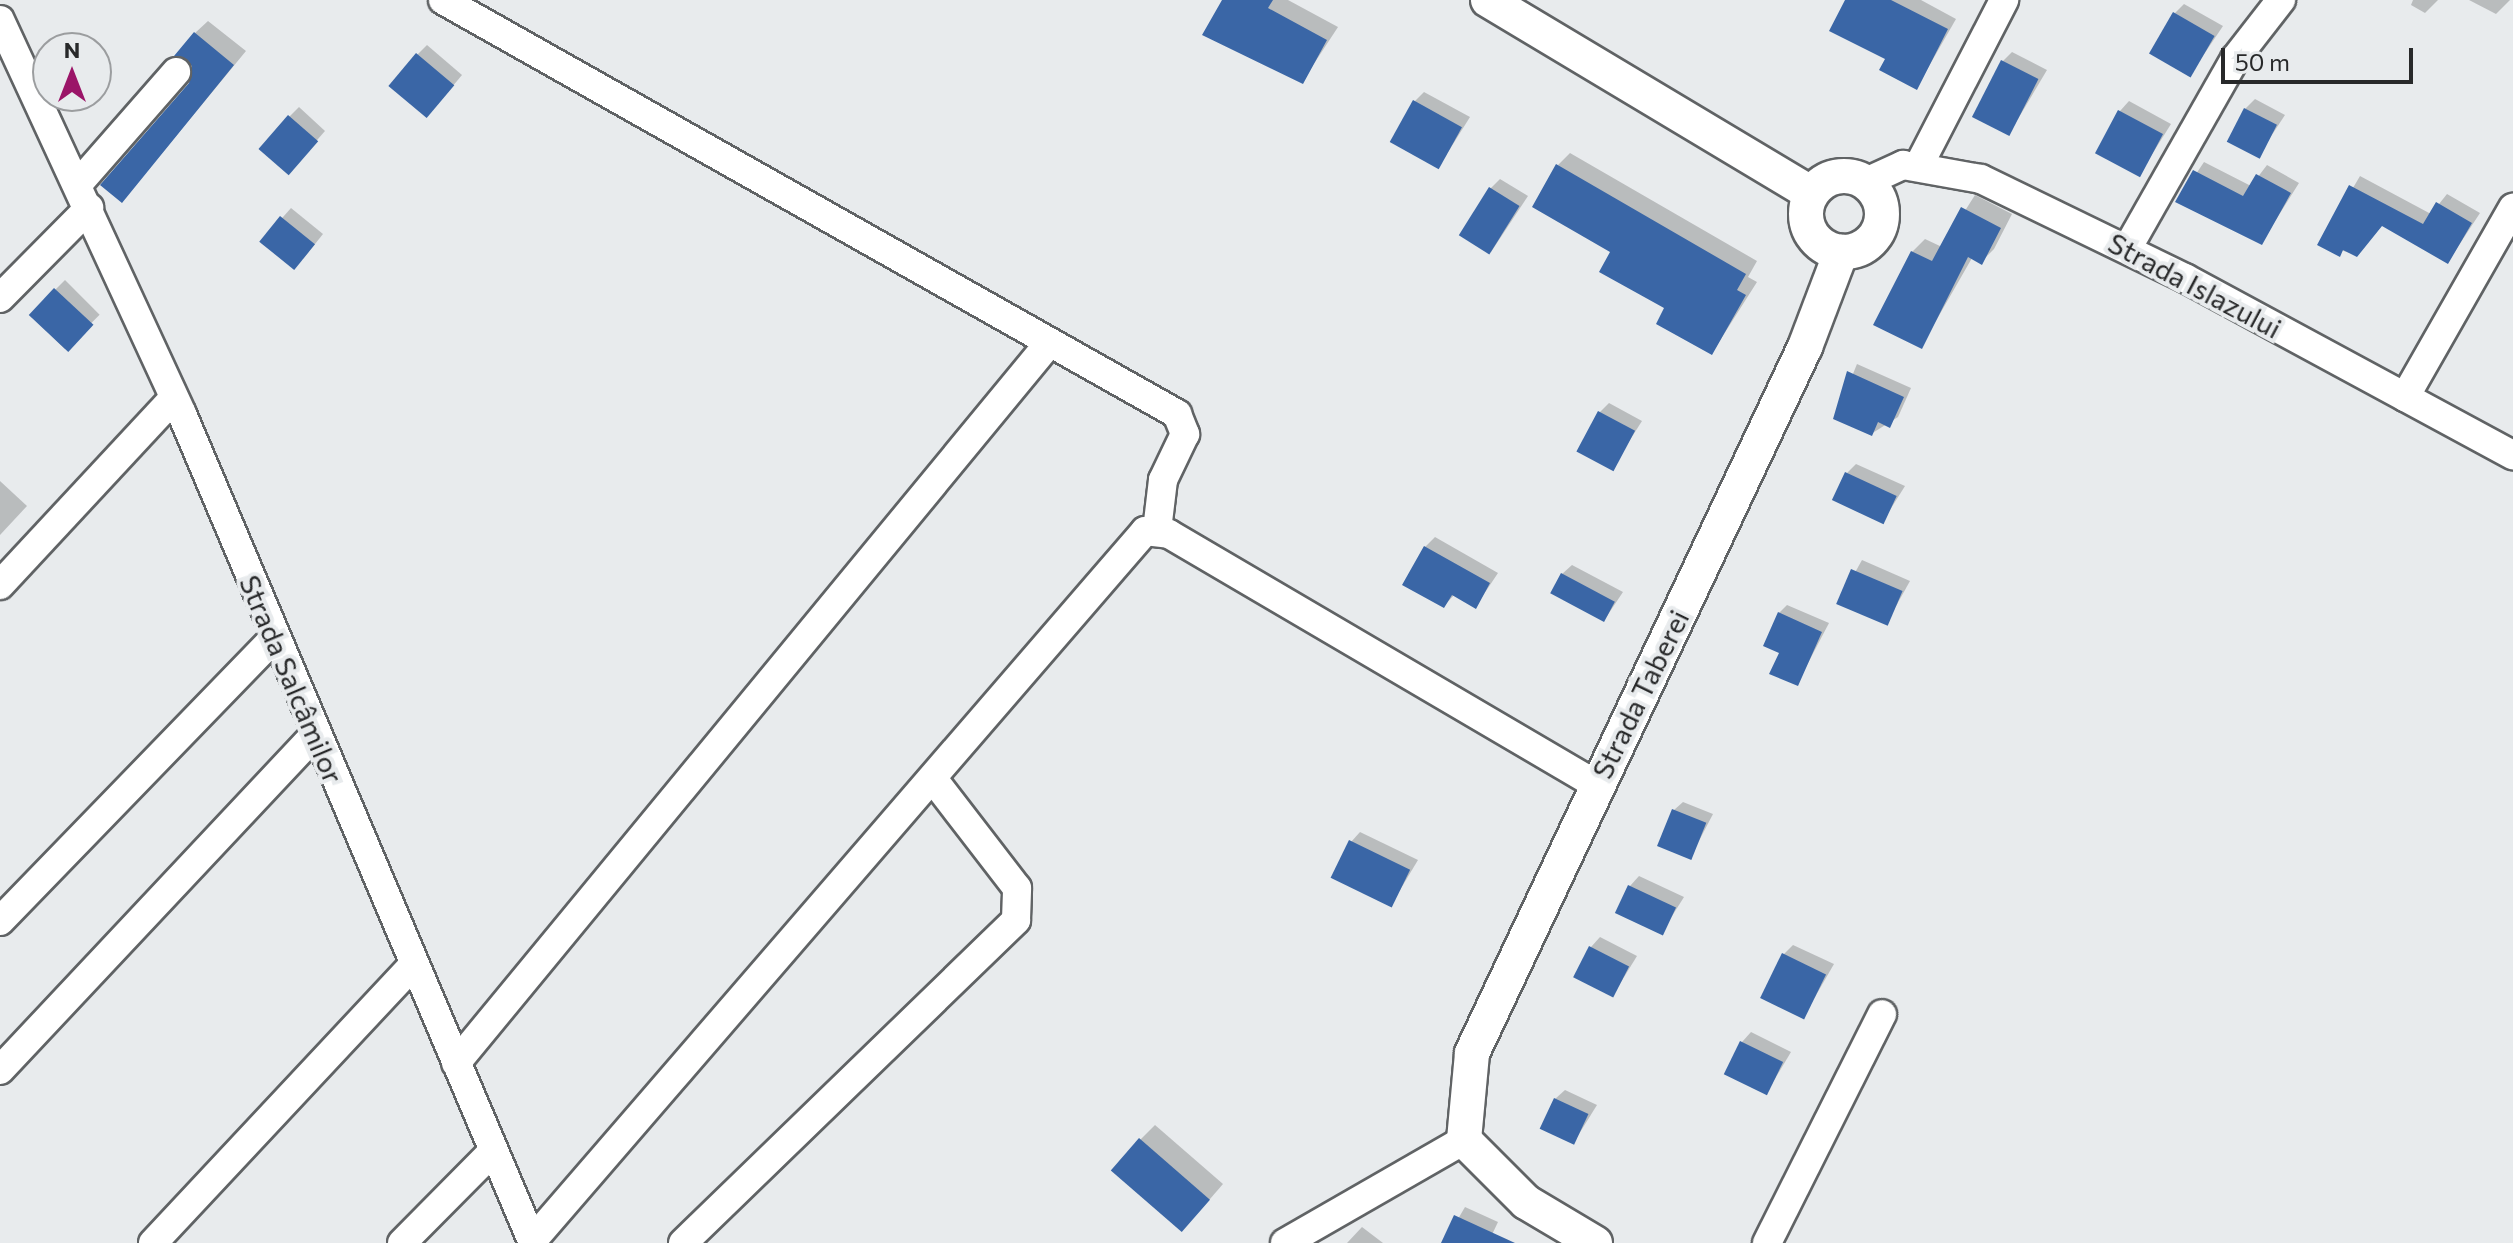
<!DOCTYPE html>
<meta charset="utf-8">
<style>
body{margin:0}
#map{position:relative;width:2513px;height:1243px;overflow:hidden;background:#e8ebed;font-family:Commissioner,sans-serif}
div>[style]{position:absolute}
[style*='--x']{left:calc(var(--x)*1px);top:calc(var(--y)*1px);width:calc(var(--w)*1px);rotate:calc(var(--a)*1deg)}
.shadow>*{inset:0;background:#0003;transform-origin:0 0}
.building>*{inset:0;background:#3a66a6;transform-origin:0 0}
.roads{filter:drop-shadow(2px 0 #606365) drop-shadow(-2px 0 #606365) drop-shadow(0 2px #606365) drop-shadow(0 -2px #606365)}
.minor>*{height:28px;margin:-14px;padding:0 14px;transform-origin:14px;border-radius:14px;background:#fff}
.tertiary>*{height:34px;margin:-17px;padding:0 17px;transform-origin:17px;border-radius:17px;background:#fff}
.tertiary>.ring{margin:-17px;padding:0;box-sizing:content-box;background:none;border:34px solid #fff;border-radius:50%}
span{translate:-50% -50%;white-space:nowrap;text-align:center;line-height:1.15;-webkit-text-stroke:8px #e8ebed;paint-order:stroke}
.street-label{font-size:28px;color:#28292a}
.north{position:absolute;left:32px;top:32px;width:80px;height:80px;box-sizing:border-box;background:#e8ebed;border:2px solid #9b9d9f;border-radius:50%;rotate:0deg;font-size:22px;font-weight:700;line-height:32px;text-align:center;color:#28292a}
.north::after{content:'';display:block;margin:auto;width:28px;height:36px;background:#9b1568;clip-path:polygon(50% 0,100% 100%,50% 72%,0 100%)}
.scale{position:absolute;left:2221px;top:48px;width:192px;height:36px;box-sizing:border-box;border:4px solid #28292a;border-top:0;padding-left:10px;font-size:24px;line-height:28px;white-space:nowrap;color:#28292a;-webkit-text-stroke:6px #e8ebed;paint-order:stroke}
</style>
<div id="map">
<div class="shadow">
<i style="clip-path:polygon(1224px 0,1288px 0,1338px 27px,1302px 82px)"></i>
<i style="clip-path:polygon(1847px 0,1921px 0,1956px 19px,1917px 87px)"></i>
<i style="clip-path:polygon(2413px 0,2438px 0,2425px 13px,2411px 5px)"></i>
<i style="clip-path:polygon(2469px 0,2510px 0,2496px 14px)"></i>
<i style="clip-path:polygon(2184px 4px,2223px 26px,2190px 75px,2175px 13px)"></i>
<i style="clip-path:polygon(208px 21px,246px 51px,134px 187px,191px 83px,195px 33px)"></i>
<i style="clip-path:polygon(427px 45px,462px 75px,437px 105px,417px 55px)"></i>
<i style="clip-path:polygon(2012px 52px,2047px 70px,2009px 134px,2003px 61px)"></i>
<i style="clip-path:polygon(1424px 92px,1470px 117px,1438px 168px,1415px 101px)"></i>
<i style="clip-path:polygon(2255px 99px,2285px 115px,2258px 156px,2245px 109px)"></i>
<i style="clip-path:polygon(2129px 101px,2171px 124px,2139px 175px,2120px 111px)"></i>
<i style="clip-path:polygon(299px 107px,325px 131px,297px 163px,289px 117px)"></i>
<i style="clip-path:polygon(1570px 153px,1757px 261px,1748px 277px,1757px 282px,1712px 353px,1613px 252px,1558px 165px)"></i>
<i style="clip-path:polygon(2204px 162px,2251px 186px,2267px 165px,2299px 183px,2262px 242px,2178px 201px)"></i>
<i style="clip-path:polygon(2360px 176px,2431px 214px,2447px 194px,2480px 213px,2448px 262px,2383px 224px,2357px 255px,2320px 244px)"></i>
<i style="clip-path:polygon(1500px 179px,1528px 196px,1491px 252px,1491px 188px)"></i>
<i style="clip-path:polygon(1975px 195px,2012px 214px,1994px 249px,1981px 262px,1972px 258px,1921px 347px,1912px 252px,1925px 239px,1942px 247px)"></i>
<i style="clip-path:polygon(291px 208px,323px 234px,303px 259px,261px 242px)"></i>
<i style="left:65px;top:280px;width:49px;height:49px;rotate:45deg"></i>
<i style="clip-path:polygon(1857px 364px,1911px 388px,1898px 417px,1871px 434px,1835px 418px)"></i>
<i style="clip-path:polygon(1609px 403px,1642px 421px,1612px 468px,1600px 412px)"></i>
<i style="clip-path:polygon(1856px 464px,1905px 486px,1883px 521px,1847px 473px)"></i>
<i style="clip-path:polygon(0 481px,27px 506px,0 535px)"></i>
<i style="clip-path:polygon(1435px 537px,1498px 573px,1476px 606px,1455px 594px,1444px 606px,1425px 547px)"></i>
<i style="clip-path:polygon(1862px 560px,1910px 581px,1886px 624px,1838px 603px)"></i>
<i style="clip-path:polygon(1572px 565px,1623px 592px,1605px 619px,1562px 574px)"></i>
<i style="clip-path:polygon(1787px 605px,1829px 623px,1797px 684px,1781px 652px,1779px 613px)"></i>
<i style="clip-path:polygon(1683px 802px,1713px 814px,1690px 858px,1674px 810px)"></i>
<i style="clip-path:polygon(1360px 832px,1418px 860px,1391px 905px,1351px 842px)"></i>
<i style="clip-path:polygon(1639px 876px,1684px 897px,1662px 932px,1630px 886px)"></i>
<i style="clip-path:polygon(1600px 937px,1637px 956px,1613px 995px,1591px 947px)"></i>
<i style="clip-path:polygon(1793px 945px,1834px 964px,1804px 1016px,1784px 954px)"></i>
<i style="clip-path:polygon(1751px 1032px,1791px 1052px,1767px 1092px,1742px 1042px)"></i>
<i style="clip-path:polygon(1565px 1090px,1597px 1105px,1574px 1142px,1555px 1099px)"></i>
<i style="clip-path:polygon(1155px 1125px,1223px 1184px,1197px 1214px,1140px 1140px)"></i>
<i style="clip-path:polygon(1465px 1207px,1498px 1222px,1488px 1243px,1444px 1243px)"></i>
<i style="clip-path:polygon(1362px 1227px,1383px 1243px,1347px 1243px)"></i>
</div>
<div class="building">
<i style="clip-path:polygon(1222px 0,1273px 0,1268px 8px,1327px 40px,1303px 84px,1202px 35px)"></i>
<i style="clip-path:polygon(1845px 0,1891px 0,1948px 29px,1917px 90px,1879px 70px,1885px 59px,1829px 31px)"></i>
<i style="left:2173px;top:12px;width:48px;height:48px;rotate:30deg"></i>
<i style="clip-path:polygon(194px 32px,234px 65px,122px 203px,100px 185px,189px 83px,192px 66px,174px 56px)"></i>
<i style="left:416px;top:53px;width:50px;height:43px;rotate:40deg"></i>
<i style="left:2001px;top:60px;width:42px;height:64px;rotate:27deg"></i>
<i style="left:1413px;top:100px;width:56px;height:48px;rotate:29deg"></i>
<i style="left:2244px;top:108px;width:37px;height:38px;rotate:27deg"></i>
<i style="left:2118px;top:110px;width:51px;height:49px;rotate:28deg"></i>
<i style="left:288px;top:115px;width:40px;height:45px;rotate:41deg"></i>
<i style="clip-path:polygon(1556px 164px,1746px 274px,1737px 290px,1746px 295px,1712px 355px,1656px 324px,1664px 308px,1599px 272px,1610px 252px,1532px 207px)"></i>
<i style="clip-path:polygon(2193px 170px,2243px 196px,2256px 174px,2291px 193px,2262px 245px,2175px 202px)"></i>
<i style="clip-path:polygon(2349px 185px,2423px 224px,2436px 202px,2472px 223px,2448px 264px,2382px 226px,2357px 257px,2343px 250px,2340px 257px,2317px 245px)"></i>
<i style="left:1489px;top:187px;width:36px;height:57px;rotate:32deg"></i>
<i style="clip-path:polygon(1961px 207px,2001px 228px,1982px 265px,1968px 257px,1922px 349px,1873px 325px,1911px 251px,1932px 261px)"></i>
<i style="left:280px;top:216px;width:45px;height:33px;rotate:39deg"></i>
<i style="left:54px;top:288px;width:54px;height:37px;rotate:43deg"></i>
<i style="clip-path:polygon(1847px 371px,1904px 397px,1890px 428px,1878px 422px,1872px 436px,1833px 419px)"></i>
<i style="left:1598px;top:411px;width:42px;height:46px;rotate:28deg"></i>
<i style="left:1845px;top:472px;width:57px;height:31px;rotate:25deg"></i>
<i style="clip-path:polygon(1424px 546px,1490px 583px,1476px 609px,1452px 595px,1444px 608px,1402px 585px)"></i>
<i style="left:1851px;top:569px;width:56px;height:38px;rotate:23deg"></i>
<i style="left:1561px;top:573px;width:61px;height:23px;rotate:28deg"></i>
<i style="clip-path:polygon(1778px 612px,1822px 632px,1798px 686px,1769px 674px,1779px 653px,1763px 646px)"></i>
<i style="left:1672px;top:809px;width:37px;height:40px;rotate:22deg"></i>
<i style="left:1349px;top:840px;width:68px;height:42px;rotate:26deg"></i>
<i style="left:1628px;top:885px;width:53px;height:31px;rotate:25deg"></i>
<i style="left:1589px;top:946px;width:45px;height:35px;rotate:27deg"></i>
<i style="left:1782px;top:953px;width:49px;height:50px;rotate:26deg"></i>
<i style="left:1740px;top:1041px;width:48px;height:37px;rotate:26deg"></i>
<i style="left:1554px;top:1098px;width:38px;height:34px;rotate:25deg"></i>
<i style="left:1139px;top:1138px;width:94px;height:43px;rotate:41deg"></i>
<i style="clip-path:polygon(1454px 1215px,1515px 1243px,1441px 1243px)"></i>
</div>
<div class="roads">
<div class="minor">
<i style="--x:443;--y:0;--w:843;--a:29.42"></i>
<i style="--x:1177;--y:414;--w:22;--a:68"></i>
<i style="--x:1185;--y:434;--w:51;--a:115.6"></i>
<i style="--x:1163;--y:480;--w:50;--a:96.8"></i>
<i style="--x:0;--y:20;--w:434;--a:65.2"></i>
<i style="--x:182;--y:414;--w:900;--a:67.05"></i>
<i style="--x:1919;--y:165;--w:186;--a:-62.7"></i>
<i style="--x:1866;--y:182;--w:41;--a:-24.7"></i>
<i style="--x:1903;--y:165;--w:79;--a:10.2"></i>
<i style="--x:1981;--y:179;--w:227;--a:25.9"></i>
<i style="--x:2185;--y:278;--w:373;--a:28.4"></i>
<i style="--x:78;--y:184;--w:149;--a:-48.8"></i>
<i style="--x:2127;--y:249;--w:219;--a:-60.4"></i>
<i style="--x:2235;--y:59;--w:75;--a:-52.1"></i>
<i style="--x:0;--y:298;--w:127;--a:-45.3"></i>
<i style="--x:2405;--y:397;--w:218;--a:-60.3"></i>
<i style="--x:0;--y:585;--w:255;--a:-47.1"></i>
<i style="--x:0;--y:921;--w:394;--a:-45.9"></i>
<i style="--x:456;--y:1063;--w:933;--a:-50.52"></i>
<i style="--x:0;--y:1070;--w:460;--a:-46.8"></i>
<i style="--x:532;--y:1241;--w:938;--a:-49.19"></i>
<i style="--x:1145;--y:531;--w:24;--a:7"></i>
<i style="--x:1169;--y:534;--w:496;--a:30.4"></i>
<i style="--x:153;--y:1243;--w:381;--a:-46.9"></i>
<i style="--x:402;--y:1243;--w:129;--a:-45.3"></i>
<i style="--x:683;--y:1243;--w:464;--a:-44.1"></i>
<i style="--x:1016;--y:920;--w:32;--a:-88"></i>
<i style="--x:1017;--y:888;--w:138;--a:-127.6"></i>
<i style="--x:1285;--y:1243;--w:207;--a:-29.9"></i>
<i style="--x:1767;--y:1243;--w:256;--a:-63.3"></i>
</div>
<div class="tertiary">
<i style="--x:1488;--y:0;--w:376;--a:30.9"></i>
<i class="ring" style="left:1806px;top:176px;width:42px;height:42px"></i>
<i style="--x:1595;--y:1243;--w:80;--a:-149.3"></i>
<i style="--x:1526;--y:1202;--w:88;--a:-135"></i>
<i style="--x:1464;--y:1140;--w:87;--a:-84.7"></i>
<i style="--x:1472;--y:1053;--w:781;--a:-64.75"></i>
<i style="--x:1805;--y:347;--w:102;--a:-69.2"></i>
</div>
</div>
<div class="street-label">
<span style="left:2195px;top:285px;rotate:28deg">Strada Islazului</span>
<span style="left:292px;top:679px;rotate:67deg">Strada Salcâmilor</span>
<span style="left:1640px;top:694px;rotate:-64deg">Strada Taberei</span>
</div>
<div class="north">N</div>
<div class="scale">50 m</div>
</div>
